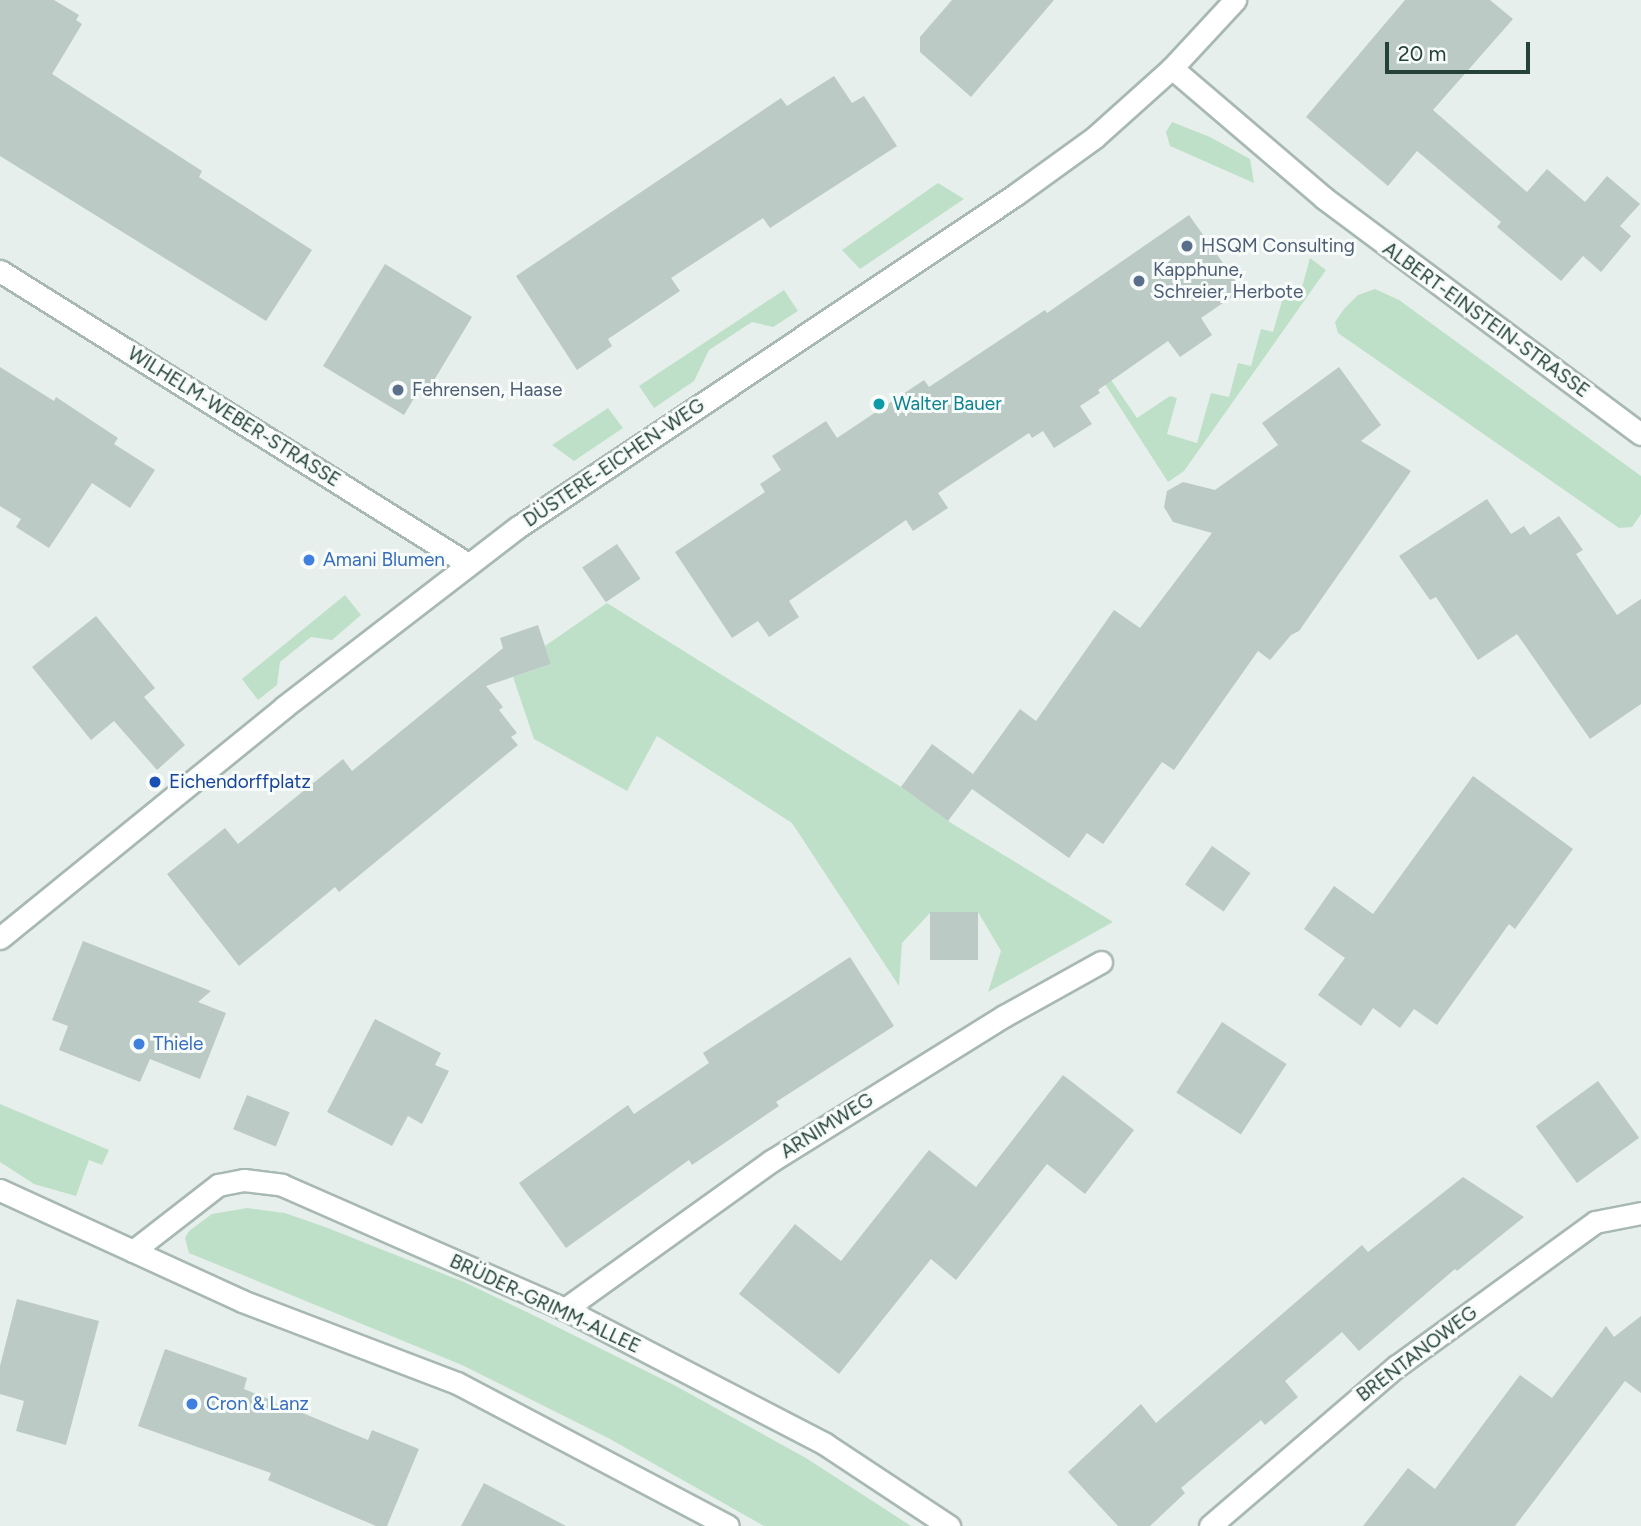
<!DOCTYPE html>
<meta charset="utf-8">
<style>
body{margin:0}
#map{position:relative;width:1641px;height:1526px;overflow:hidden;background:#e6efeb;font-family:Figtree,sans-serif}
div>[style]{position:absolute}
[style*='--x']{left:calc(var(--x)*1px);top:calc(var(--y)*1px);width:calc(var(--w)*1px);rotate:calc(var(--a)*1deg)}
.green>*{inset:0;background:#bfe0c8}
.building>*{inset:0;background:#bbcac4;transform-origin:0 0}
.roads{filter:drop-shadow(2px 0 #a8b8b2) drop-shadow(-2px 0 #a8b8b2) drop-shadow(0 2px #a8b8b2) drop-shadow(0 -2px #a8b8b2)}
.minor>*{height:21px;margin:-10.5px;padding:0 10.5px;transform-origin:10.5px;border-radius:10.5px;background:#fff}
.dots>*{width:19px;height:19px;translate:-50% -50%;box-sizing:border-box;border:4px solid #f7fbf9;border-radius:50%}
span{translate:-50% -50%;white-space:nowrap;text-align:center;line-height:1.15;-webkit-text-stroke:6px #f7fbf9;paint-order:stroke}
.service-label{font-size:19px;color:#4e5e75}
.left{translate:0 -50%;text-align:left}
.street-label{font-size:19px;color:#24423a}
.culture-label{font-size:19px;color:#0d838f}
.shop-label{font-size:19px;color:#366cbe}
.transit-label{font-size:19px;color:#164399}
.scale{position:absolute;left:1385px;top:42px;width:145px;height:32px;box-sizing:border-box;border:4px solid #24423a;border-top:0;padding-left:9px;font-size:21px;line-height:24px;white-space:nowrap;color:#24423a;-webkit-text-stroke:5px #f7fbf9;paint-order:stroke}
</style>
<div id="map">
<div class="green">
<i style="clip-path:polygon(1172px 122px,1210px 137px,1250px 159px,1254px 183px,1170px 146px,1166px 132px)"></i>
<i style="clip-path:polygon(938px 183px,964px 199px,860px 269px,842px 250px)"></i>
<i style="clip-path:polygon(1310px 258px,1326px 270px,1184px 471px,1168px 482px,1105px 384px,1111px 380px,1137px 418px,1170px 396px,1177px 398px,1167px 434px,1197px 443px,1211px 393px,1229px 397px,1238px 363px,1251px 366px,1261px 329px,1273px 332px,1284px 294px,1299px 298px)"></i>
<i style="clip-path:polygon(1375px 289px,1399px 300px,1641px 476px,1641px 514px,1632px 527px,1619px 528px,1338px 333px,1335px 322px,1344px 309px,1358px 295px)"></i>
<i style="clip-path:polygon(784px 290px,798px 311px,773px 327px,752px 322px,709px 350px,694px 381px,654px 408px,639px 386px)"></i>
<i style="clip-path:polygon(608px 408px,623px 428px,574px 461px,552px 445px)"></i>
<i style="clip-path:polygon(345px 595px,361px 615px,332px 640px,311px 637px,280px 662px,277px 685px,258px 700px,242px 679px)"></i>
<i style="clip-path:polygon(607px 603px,901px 787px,948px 821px,1113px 922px,988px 992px,1001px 951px,978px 912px,930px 913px,902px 943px,899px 986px,792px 823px,657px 736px,627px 791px,534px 739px,513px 677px,551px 664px,545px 646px)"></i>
<i style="clip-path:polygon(0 1104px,109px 1150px,102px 1165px,89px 1160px,76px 1196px,34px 1184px,0 1162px)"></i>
<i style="clip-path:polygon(247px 1208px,285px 1213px,325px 1227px,464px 1282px,535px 1316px,674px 1385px,806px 1458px,911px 1526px,764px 1526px,610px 1439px,462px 1365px,189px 1253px,185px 1238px,189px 1231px,212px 1214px)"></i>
</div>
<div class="building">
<i style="clip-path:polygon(0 0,54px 0,79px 15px,76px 20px,82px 24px,52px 74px,202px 171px,199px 177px,312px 250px,266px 321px,0 156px)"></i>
<i style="clip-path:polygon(952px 0,1054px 0,971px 97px,920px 52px,920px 37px)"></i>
<i style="clip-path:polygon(1405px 0,1490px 0,1513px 19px,1433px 110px,1527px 192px,1547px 169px,1585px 202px,1607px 176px,1640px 204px,1620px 226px,1631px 236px,1601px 272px,1583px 256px,1561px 281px,1497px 227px,1501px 222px,1417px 151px,1388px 186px,1306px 117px)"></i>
<i style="clip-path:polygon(834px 76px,852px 103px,864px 96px,897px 146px,770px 228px,763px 218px,671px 278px,680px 291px,608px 339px,612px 346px,577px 370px,516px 276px,781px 98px,787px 106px)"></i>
<i style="clip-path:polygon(1189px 215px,1242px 290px,1201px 318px,1212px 335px,1180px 357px,1168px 341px,1098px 390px,1100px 393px,1080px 406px,1092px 424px,1054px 448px,1043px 431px,1032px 438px,1029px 433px,938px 493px,948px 508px,913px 531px,906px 520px,789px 601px,799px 617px,769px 637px,758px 621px,732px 638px,675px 552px,765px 492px,760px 484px,781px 470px,772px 456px,826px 421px,837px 438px,924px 380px,929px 387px,1045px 310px,1047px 313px)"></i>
<i style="clip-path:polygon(385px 264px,472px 317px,430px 387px,423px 383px,404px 415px,323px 366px)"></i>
<i style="clip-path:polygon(0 367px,54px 401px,56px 397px,118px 438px,114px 444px,155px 470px,130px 508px,92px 483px,49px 548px,16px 527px,21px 519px,0 506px)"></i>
<i style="clip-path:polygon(1339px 367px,1381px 425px,1361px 441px,1411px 471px,1299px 631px,1291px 635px,1270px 660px,1258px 651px,1174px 770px,1162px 762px,1103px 844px,1087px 833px,1069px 858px,972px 789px,948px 821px,901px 787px,932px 744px,973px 774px,1020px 709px,1036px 721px,1114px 610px,1140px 628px,1212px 533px,1173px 522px,1164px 507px,1167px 491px,1183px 482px,1215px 490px,1278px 445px,1262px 423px)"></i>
<i style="clip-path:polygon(1487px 499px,1511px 534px,1524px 526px,1530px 535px,1559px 516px,1583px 550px,1576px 554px,1617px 615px,1641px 599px,1641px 704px,1590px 739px,1517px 634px,1478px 660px,1436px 597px,1430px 600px,1399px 556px)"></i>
<i style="left:617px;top:544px;width:42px;height:42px;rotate:56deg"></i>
<i style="clip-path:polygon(96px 616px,155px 688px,144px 697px,185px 745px,157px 770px,114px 721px,91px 740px,32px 667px)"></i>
<i style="clip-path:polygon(538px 625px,551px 664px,486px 686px,503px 707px,499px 710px,517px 733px,511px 737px,518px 745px,339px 892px,335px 887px,239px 966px,167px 874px,225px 828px,238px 844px,343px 759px,352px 771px,503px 648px,500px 638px)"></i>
<i style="clip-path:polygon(1473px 776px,1573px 849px,1515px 929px,1509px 924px,1437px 1025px,1414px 1009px,1400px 1028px,1373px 1008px,1361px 1026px,1318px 995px,1345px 958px,1304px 929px,1334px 886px,1373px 914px)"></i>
<i style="left:1212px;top:846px;width:47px;height:47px;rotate:35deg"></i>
<i style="left:978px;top:912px;width:48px;height:48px;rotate:90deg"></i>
<i style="clip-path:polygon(83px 941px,211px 991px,198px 1002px,226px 1013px,200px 1079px,150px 1059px,140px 1082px,59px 1050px,68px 1026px,52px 1020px)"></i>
<i style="clip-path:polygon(850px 957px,894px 1026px,776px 1102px,779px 1106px,692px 1165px,689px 1160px,566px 1248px,519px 1183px,628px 1105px,634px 1114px,709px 1063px,703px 1053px)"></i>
<i style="clip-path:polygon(375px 1019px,441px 1053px,435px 1065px,449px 1071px,422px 1124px,408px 1116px,392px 1146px,327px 1112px)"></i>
<i style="left:1222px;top:1022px;width:77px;height:84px;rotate:33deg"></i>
<i style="clip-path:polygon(1063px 1075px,1134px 1130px,1085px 1194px,1047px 1164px,956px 1280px,931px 1259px,839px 1374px,739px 1294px,795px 1224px,841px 1261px,929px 1150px,976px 1187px)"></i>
<i style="left:1598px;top:1081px;width:70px;height:77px;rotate:54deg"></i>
<i style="left:247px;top:1095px;width:46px;height:37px;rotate:22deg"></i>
<i style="clip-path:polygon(1463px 1177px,1524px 1217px,1457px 1271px,1455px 1269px,1359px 1351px,1342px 1332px,1285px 1381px,1298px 1397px,1265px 1425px,1261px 1420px,1181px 1488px,1185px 1493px,1150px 1526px,1118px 1526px,1068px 1472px,1141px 1404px,1156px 1423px,1362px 1245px,1368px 1252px)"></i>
<i style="clip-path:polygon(17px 1299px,99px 1321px,66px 1445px,16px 1431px,24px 1401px,0 1394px,0 1366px)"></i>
<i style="clip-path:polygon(1641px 1316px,1641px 1393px,1625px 1381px,1515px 1526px,1363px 1526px,1408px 1468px,1435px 1489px,1520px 1375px,1552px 1398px,1606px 1326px,1614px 1337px)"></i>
<i style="clip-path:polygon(165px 1349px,247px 1378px,244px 1389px,368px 1440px,372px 1430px,419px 1449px,387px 1526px,376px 1526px,268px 1480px,271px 1473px,138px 1426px)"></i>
<i style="clip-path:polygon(484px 1483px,566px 1526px,461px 1526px)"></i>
</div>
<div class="roads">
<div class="minor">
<i style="--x:1172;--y:68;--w:200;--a:40.5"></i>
<i style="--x:1324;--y:198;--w:395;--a:36.7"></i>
<i style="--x:0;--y:271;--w:552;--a:32.05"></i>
<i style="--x:0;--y:938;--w:366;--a:-39.1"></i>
<i style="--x:284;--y:707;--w:295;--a:-37.6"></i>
<i style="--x:518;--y:527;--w:598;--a:-33.74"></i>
<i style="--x:1015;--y:195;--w:99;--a:-35.9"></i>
<i style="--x:1095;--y:137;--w:103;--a:-41.9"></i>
<i style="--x:1172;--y:68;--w:93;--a:-47.2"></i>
<i style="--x:0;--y:1190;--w:266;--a:24.6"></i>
<i style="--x:242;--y:1301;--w:230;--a:20.9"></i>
<i style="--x:457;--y:1383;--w:306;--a:27.8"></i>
<i style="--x:133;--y:1251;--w:108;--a:-37.8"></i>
<i style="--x:218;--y:1185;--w:26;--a:-11"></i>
<i style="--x:244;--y:1180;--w:38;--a:7"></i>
<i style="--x:282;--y:1185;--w:309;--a:23.7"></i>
<i style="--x:565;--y:1309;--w:293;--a:27.4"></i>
<i style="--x:825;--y:1444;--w:149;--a:33.5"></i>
<i style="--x:565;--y:1309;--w:254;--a:-35.7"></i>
<i style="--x:771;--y:1161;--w:274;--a:-31.9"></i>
<i style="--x:1004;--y:1016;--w:111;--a:-29.1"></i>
<i style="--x:1210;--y:1526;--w:246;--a:-40.6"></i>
<i style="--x:1397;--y:1366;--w:245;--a:-36"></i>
<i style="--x:1595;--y:1222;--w:47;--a:-11.1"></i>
</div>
</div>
<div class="dots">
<i style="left:1187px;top:246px;background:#5c6f8a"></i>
<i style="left:1139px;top:281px;background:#5c6f8a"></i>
<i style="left:398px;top:390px;background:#5c6f8a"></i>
<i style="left:879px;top:404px;background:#0f9aa8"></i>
<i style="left:309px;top:560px;background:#3f7fe0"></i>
<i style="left:155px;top:782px;background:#1a4fb4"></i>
<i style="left:139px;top:1044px;background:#3f7fe0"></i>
<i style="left:192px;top:1404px;background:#3f7fe0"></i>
</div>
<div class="service-label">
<span class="left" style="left:1201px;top:246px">HSQM Consulting</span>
<span class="left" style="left:1153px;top:281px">Kapphune,<br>Schreier, Herbote</span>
<span class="left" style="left:412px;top:390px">Fehrensen, Haase</span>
</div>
<div class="street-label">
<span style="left:1486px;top:320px;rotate:36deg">ALBERT-EINSTEIN-STRASSE</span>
<span style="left:234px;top:417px;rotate:32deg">WILHELM-WEBER-STRASSE</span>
<span style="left:614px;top:463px;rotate:-34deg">DÜSTERE-EICHEN-WEG</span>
<span style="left:827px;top:1126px;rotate:-32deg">ARNIMWEG</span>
<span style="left:545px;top:1304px;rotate:25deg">BRÜDER-GRIMM-ALLEE</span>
<span style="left:1417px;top:1354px;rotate:-37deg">BRENTANOWEG</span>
</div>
<div class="culture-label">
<span class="left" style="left:893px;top:404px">Walter Bauer</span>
</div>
<div class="shop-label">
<span class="left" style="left:323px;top:560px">Amani Blumen</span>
<span class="left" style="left:153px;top:1044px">Thiele</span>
<span class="left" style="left:206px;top:1404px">Cron &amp; Lanz</span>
</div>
<div class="transit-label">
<span class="left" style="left:169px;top:782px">Eichendorffplatz</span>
</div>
<div class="scale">20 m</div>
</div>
